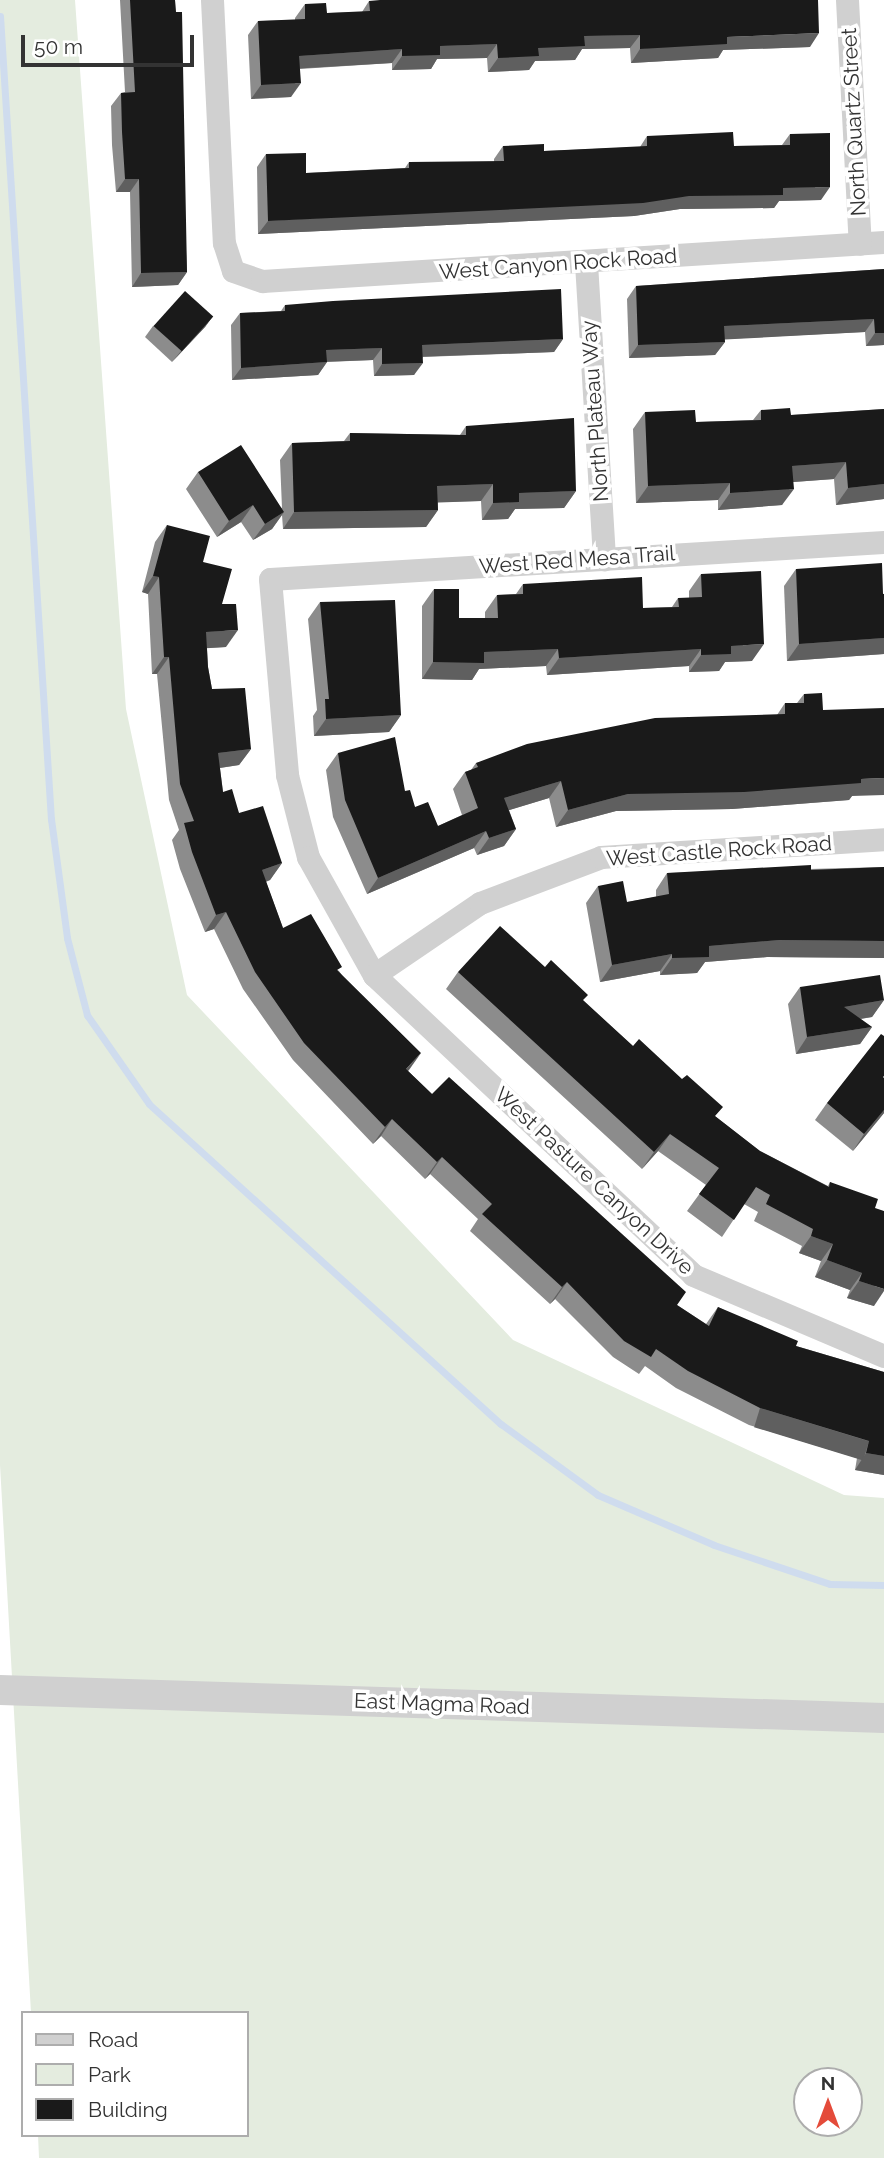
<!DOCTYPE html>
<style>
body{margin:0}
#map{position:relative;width:884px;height:2158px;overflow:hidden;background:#fff;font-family:Raleway,sans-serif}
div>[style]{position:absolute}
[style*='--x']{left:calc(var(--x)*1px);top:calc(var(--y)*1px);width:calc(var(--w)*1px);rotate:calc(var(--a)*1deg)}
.green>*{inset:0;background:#e4ecdf}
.stream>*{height:7px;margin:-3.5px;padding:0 3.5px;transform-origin:3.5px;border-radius:3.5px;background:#cfdcee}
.minor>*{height:23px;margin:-11.5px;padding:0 11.5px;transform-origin:11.5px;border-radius:11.5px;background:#d0d0d0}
.tertiary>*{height:30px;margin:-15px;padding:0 15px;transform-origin:15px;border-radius:15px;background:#d0d0d0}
.wall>*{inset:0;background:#8c8c8c}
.shaded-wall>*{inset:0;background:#5f5f5f;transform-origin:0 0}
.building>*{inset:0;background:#1a1a1a;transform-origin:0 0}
span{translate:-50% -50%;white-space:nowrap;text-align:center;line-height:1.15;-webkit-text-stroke:7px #fff;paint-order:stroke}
.street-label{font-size:21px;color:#333}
.legend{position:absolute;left:21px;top:2011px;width:228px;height:126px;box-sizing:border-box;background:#fff;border:2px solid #adadad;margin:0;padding:9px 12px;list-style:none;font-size:21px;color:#333}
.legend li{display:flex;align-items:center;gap:14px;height:35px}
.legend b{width:35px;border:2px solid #adadad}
.north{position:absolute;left:793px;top:2067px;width:70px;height:70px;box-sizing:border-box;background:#fff;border:2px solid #adadad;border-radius:50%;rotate:0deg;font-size:19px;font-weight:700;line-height:28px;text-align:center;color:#333}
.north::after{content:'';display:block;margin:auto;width:24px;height:32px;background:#e44b3a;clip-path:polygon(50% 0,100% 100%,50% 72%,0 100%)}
.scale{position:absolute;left:21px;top:35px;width:173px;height:32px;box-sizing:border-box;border:4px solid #333;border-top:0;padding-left:9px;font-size:21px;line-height:24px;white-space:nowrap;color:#333;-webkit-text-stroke:5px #fff;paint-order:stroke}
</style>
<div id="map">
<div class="green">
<i style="clip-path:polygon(evenodd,0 0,75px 0,126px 709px,187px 995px,513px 1340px,844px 1495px,884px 1498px,884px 2158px,39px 2158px,38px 2135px,247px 2135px,247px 2013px,31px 2013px,0 1465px,0 0,807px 2081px,849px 2081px,849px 2123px,807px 2123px,807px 2081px)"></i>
</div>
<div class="stream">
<i style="--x:0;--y:16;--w:805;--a:86.37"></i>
<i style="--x:51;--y:819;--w:120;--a:82.3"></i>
<i style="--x:67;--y:938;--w:80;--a:75.4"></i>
<i style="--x:87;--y:1015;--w:108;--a:55.1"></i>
<i style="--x:149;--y:1104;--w:476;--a:42.3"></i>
<i style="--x:501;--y:1424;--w:120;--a:36.2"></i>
<i style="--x:598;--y:1495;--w:126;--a:23.3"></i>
<i style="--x:714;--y:1545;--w:122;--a:18.6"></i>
<i style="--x:830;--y:1584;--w:54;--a:1.1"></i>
</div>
<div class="minor">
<i style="--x:212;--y:0;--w:243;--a:87.2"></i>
<i style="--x:224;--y:243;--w:29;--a:72"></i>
<i style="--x:233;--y:271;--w:31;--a:19"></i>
<i style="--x:262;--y:281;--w:623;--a:-3.59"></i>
<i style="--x:847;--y:0;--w:244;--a:87"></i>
<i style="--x:586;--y:263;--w:297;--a:86.5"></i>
<i style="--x:884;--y:542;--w:615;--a:176.55"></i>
<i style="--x:270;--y:579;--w:197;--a:85"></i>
<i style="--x:287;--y:775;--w:85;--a:75.6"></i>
<i style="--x:308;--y:857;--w:135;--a:60.8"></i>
<i style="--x:374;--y:975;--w:438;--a:43.2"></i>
<i style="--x:693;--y:1275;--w:207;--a:23"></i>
<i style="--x:374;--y:975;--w:128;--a:-34.2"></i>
<i style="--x:480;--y:903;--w:129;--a:-20.8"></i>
<i style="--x:601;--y:857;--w:284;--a:-3.6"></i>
</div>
<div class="tertiary">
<i style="--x:0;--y:1690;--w:884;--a:1.81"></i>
</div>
<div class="wall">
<i style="clip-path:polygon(120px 0,175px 0,187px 272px,178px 285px,132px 287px,130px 192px,116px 192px,112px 145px,111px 106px,121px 93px,125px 92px)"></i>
<i style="clip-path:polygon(369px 1px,810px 47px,723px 50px,718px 58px,631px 63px,630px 48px,582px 49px,575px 60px,535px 61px,529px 70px,488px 72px,487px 58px,437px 59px,431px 69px,392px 70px,392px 63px,300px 69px,291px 97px,251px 99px,248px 35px,258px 21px,295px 20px,295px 18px,305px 4px,327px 13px,362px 12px)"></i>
<i style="clip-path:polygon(790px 134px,821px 200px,779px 201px,774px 208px,680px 209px,634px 216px,258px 234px,257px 167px,266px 154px,306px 173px,405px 168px,409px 162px,494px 162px,494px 159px,503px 146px,544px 151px,640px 147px,647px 136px,734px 146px,782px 145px)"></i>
<i style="clip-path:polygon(884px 269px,884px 345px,866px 346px,865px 332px,724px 339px,725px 342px,715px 355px,629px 358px,627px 299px,636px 286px)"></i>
<i style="clip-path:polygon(285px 305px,563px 339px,554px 352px,423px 357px,414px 375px,374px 376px,373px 360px,327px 362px,318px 375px,232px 380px,231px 325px,240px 313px,281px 311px)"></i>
<i style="clip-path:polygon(213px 316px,205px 327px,172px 362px,145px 337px,153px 326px)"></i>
<i style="clip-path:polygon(884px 409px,884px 499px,836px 505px,834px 479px,793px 482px,782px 505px,718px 510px,718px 500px,636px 503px,633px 429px,645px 412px,696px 422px,753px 420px,761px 410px,791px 415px)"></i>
<i style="clip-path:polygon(466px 426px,576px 491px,564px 508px,515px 509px,508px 519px,482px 520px,481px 501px,438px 502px,438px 510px,426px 527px,283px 529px,282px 515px,272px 529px,253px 540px,241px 522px,217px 537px,186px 489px,198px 472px,282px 508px,280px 460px,292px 443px,344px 441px,350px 433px,460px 435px)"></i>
<i style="clip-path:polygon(167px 525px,203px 562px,222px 604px,226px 647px,207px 648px,208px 667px,212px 689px,251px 749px,239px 765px,220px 768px,223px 792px,239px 813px,282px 863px,270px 880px,266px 882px,283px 928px,339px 971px,408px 1071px,432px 1094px,677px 1305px,706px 1324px,718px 1307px,796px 1346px,884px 1372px,884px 1475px,855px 1470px,857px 1458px,749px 1425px,676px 1388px,645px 1366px,639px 1374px,613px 1357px,555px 1299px,550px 1304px,470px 1231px,478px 1219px,430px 1174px,425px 1179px,381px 1136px,373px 1144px,293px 1060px,243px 989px,214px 929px,205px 932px,180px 869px,172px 840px,179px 830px,169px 800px,157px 674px,152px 674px,148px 594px,142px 592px,155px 542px)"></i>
<i style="clip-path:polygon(796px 569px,884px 594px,884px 654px,787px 661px,784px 586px)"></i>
<i style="clip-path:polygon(701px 574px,752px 661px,725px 662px,719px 671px,689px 672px,689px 666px,547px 675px,546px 666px,479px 669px,472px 680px,422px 679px,422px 606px,434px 589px,459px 618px,485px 618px,485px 612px,497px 595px,516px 594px,523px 584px,643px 608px,672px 607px,678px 598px,689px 598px,689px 591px)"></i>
<i style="clip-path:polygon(320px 602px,401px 715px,389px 732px,314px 736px,313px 716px,317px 710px,308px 619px)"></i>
<i style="clip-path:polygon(804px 694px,823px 710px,852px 796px,849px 800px,732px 809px,616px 811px,556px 827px,549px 798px,509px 810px,516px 829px,504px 846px,477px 855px,474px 848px,367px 894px,333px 817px,326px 770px,338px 753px,405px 791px,415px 807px,438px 826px,462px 815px,453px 789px,465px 772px,471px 770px,476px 763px,777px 715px,785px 703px,797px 703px)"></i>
<i style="clip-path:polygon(884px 867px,884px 958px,767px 957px,705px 962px,697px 973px,660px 975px,660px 971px,600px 982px,586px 903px,598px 886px,627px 902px,656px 897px,656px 890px,667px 873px)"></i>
<i style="clip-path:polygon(545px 967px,633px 1046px,716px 1117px,760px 1151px,828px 1186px,830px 1182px,875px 1208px,874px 1306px,847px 1298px,850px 1290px,815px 1277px,821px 1261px,799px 1253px,802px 1246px,754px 1221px,758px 1212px,744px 1204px,722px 1237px,687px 1211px,706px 1185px,658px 1151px,642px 1169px,446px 989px,458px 972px)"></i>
<i style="clip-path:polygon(800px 987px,884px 1000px,872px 1017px,861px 1019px,872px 1027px,860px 1044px,796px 1054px,788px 1004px)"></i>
<i style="clip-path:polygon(884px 1078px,884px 1113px,853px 1151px,815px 1120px,827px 1103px)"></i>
</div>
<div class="shaded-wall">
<i style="clip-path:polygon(819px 33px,810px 47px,723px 50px,718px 58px,631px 63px,640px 49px,727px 37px)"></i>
<i style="clip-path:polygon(640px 35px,630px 48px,582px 49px,575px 60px,535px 61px,529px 70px,488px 72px,498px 58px,584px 36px)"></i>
<i style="clip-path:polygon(497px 44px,487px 58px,437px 59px,431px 69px,392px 70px,402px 56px,440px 46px)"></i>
<i style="clip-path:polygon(402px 49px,392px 63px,290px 69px,299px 56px)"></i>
<i style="clip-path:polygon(301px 83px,291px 97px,251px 99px,261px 85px)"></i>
<i style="clip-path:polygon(125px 179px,139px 179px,130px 192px,116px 192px)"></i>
<i style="clip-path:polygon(830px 187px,821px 200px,779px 201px,774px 208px,680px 209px,634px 216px,258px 234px,268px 221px,689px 196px,783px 188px)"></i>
<i style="clip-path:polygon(187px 272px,178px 285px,132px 287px,141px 273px)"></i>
<i style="clip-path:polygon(213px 316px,205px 327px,172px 362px,181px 351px)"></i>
<i style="clip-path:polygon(874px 319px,865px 332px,715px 340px,724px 326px)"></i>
<i style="clip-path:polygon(875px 333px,884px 333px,884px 345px,866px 346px)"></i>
<i style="clip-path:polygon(563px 339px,554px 352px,413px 357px,422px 345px)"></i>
<i style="clip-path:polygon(725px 342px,715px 355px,629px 358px,638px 345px)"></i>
<i style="clip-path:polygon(382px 348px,373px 360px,318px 362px,326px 350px)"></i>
<i style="clip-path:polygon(327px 362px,318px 375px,232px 380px,241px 368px)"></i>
<i style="clip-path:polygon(423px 363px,414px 375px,374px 376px,382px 364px)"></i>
<i style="clip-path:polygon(846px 462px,834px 479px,780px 483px,792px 466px)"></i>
<i style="clip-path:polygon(730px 483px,718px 500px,636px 503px,648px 486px)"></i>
<i style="clip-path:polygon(493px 484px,481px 501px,425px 503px,437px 486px)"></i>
<i style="clip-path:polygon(884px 484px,884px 499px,836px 505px,848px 488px)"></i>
<i style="clip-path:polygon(794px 489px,782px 505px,718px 510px,730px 493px)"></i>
<i style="clip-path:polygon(576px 491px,564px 508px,515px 509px,508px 519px,482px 520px,493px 503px,519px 493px)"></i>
<i style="clip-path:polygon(253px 505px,241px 522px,217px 537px,229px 521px)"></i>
<i style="clip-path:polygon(438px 510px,426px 527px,283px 529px,294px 512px)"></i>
<i style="clip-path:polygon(284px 512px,272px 529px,253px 540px,265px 524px)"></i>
<i style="clip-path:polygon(153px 576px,159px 577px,148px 594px,142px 592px)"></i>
<i style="clip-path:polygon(238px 630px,226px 647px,194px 649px,206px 632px)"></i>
<i style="clip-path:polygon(884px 638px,884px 654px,787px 661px,799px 644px)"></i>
<i style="clip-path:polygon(764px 644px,752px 661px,725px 662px,719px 671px,689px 672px,701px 655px,731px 646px)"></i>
<i style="clip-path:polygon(558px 649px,546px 666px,479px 669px,472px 680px,422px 679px,433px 662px,484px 652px)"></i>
<i style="clip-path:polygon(701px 649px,689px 666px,547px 675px,559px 658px)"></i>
<i style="clip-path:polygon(164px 657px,169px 657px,157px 674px,152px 674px)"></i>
<i style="clip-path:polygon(401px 715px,389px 732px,314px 736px,326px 719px)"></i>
<i style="clip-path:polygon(251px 749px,239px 765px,206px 770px,218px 753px)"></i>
<i style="clip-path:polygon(884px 778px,884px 795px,852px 796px,849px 800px,732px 809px,616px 811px,556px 827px,568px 810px,628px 794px,861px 779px)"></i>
<i style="clip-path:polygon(561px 781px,549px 798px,493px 815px,504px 798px)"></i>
<i style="clip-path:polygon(516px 829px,504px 846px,477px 855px,489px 838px)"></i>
<i style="clip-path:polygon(486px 831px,474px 848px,367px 894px,378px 878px)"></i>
<i style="clip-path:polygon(282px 863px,270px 880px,250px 887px,262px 870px)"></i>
<i style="clip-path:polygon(226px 912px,214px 929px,205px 932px,216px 915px)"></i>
<i style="clip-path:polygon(779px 940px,884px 941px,884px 958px,767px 957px,705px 962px,697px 973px,660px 975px,672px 958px,709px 946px)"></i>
<i style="clip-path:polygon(672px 954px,660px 971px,600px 982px,612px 965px)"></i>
<i style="clip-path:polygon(884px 1000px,872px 1017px,832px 1023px,844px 1007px)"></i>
<i style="clip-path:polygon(872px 1027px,860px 1044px,796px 1054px,807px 1037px)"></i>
<i style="clip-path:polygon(421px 1053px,409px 1070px,394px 1086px,406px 1069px)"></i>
<i style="clip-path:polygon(884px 1110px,884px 1113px,853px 1151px,864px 1134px)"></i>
<i style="clip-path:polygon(392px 1119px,381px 1136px,373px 1144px,385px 1127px)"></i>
<i style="clip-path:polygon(670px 1134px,658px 1151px,642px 1169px,654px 1152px)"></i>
<i style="clip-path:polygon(442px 1157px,430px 1174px,425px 1179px,437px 1162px)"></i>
<i style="clip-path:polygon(811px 1236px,833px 1244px,821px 1261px,799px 1253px)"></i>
<i style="clip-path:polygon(827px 1260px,862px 1273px,850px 1290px,815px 1277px)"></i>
<i style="clip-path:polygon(859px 1281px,884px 1289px,884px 1291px,874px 1306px,847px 1298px)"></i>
<i style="clip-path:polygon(567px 1282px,555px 1299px,550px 1304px,562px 1287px)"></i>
<i style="left:760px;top:1408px;width:114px;height:20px;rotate:17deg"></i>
<i style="clip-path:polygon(866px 1453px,884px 1456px,884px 1475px,855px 1470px)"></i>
</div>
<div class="building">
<i style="clip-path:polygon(130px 0,175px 0,176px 12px,182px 12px,187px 272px,141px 273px,139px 179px,125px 179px,122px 132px,121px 93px,135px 92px)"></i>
<i style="clip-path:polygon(380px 0,818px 0,819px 33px,727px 37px,727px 44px,640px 49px,640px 35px,584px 36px,585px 46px,538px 48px,539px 56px,498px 58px,497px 44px,440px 46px,440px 55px,402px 56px,402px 49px,299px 56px,301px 83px,261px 85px,258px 21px,305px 19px,305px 4px,326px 3px,327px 13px,370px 11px,369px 1px)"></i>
<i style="clip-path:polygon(733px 132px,734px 146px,790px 145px,790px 134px,830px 133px,830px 187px,783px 188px,783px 195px,689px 196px,643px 203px,268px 221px,266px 154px,306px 153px,306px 173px,409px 168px,409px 162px,504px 161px,503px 146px,544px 144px,544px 151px,647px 146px,647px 136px)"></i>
<i style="clip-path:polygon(884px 269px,884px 333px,875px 333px,874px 319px,724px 326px,725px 342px,638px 345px,636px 286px)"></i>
<i style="clip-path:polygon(561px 289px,563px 339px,422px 345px,423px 363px,382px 364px,382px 348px,326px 350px,327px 362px,241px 368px,240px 313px,285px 311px,285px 305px,333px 301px)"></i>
<i style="left:185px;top:291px;width:38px;height:47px;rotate:42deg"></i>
<i style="clip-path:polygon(790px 408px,791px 415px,884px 409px,884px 484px,848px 488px,846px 462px,792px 466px,794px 489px,730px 493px,730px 483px,648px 486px,645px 412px,695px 410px,696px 422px,761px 420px,761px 410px)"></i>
<i style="clip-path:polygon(574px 418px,576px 491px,519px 493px,519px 502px,493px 503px,493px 484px,437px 486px,438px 510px,294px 512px,292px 443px,350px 441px,350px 433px,466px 435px,466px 426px)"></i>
<i style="clip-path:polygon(241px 445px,284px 512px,265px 524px,253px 505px,229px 521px,198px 472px)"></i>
<i style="clip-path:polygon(167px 525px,210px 536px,203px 562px,232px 569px,222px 604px,236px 604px,238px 630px,206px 632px,208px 667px,212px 689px,245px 688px,251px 749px,218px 753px,223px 792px,232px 789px,239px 813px,263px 806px,282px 863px,262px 870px,283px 928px,311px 914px,342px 967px,337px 970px,421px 1053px,406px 1069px,432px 1094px,449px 1077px,686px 1292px,677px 1305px,709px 1326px,718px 1307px,798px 1341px,796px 1346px,884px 1372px,884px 1456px,866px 1453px,869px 1441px,760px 1408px,688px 1371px,656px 1349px,651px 1357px,624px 1341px,567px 1282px,562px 1287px,482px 1214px,492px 1204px,442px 1157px,437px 1162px,392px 1119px,385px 1127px,304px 1043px,255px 972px,226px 912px,216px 915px,192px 852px,184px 823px,194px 821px,180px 784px,169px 657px,164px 657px,159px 577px,153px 576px)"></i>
<i style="clip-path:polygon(882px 563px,883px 594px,884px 594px,884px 638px,799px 644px,796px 569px)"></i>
<i style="clip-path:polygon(761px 571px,764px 644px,731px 646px,731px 654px,701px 655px,701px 649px,559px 658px,558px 649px,484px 652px,484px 663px,433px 662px,434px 589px,459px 589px,459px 618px,498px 618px,497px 595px,523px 594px,523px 584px,642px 577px,643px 608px,679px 607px,678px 598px,702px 597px,701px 574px)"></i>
<i style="clip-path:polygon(395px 600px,401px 715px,326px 719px,325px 699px,329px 699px,320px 602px)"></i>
<i style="clip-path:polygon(822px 693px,823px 710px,884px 708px,884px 778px,861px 779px,861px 783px,744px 792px,628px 794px,568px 810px,561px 781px,504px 798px,516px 829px,489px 838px,486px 831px,378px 878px,345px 800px,338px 753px,395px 737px,405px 791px,410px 790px,415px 807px,428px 802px,438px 826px,478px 808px,465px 772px,478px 767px,476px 763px,527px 744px,655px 718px,785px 714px,785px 703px,804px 703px,804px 694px)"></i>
<i style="clip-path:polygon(811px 865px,811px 870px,884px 867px,884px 941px,779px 940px,709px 946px,709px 957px,672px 958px,672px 954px,612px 965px,598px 886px,623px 881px,627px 902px,669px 894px,667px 873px)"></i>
<i style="clip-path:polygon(500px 926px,545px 967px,551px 960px,588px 995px,583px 1000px,633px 1046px,639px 1039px,682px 1079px,687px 1075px,723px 1107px,715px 1116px,760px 1151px,829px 1187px,830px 1182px,878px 1199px,875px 1208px,884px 1211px,884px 1289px,859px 1281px,862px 1273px,827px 1260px,833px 1244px,811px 1236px,813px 1229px,766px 1204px,770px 1195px,756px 1187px,734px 1220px,699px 1194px,719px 1168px,670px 1134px,654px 1152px,458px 972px)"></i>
<i style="clip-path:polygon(880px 975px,884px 1000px,844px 1007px,872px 1027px,807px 1037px,800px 987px)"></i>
<i style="clip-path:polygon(881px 1034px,884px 1036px,884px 1076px,883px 1077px,884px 1078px,884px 1110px,864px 1134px,827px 1103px)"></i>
</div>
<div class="street-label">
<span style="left:854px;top:122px;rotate:-93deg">North Quartz Street</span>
<span style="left:558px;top:264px;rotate:-4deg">West Canyon Rock Road</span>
<span style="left:595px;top:411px;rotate:-94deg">North Plateau Way</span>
<span style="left:577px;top:560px;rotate:-4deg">West Red Mesa Trail</span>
<span style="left:719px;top:851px;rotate:-4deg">West Castle Rock Road</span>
<span style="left:594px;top:1181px;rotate:43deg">West Pasture Canyon Drive</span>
<span style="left:442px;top:1704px;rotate:2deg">East Magma Road</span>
</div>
<ul class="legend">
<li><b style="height:9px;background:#d0d0d0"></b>Road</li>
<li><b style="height:19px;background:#e4ecdf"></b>Park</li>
<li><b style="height:19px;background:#1a1a1a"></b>Building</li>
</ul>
<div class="north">N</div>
<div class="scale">50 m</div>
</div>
